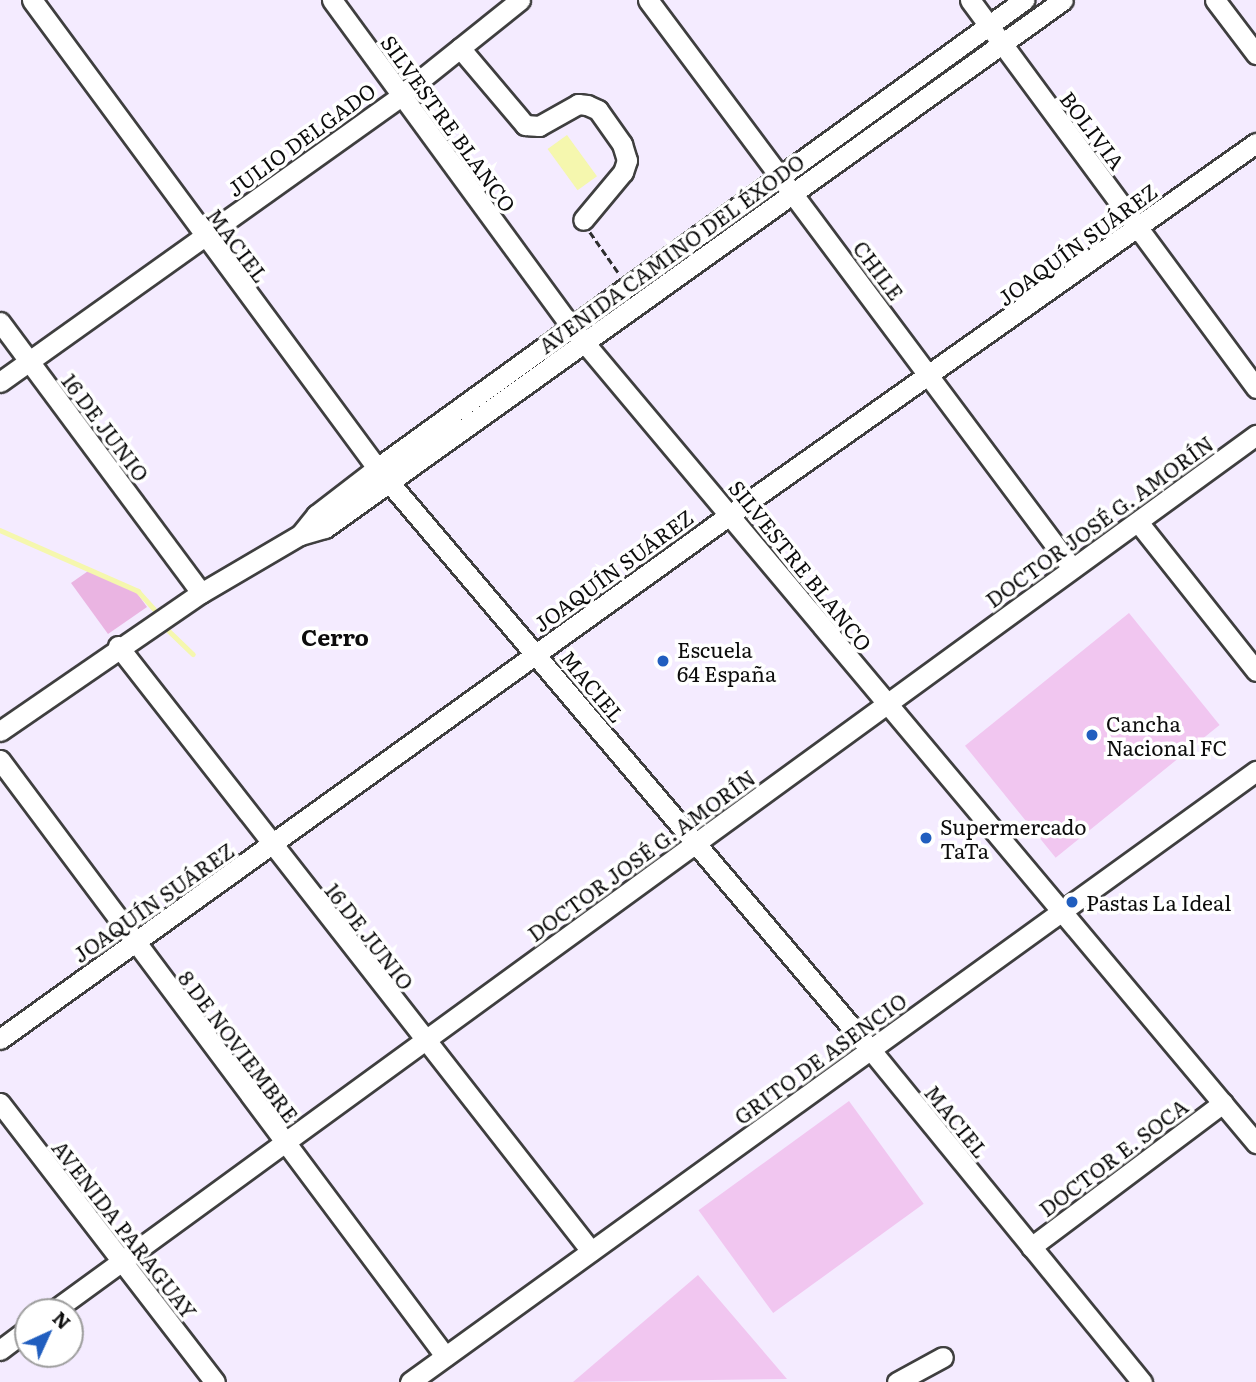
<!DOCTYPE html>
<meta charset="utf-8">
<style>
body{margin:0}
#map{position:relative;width:1256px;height:1382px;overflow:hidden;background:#f4ebff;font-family:Literata,serif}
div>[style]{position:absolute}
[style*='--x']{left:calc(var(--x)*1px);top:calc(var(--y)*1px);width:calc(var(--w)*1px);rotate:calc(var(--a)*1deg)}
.green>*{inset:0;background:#eab4e2}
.pitch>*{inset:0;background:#f1c6f0;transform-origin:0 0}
.water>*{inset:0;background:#f5f7ae;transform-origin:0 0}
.stream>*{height:4.5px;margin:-2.25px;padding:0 2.25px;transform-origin:2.25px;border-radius:2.25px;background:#f5f7ae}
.path>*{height:2.5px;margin-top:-1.25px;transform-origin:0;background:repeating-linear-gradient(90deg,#2e2e2e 0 7px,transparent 0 10.5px)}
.roads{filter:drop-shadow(2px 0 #3f3f3f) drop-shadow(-2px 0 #3f3f3f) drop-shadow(0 2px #3f3f3f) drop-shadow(0 -2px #3f3f3f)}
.minor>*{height:19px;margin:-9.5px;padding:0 9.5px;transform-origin:9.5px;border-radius:9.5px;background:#fff}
.dots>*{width:19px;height:19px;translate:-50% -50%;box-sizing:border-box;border:4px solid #fff;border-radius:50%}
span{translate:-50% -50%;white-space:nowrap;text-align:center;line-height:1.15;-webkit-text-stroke:7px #fff;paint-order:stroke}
.street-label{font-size:21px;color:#0c0c0c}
.poi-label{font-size:21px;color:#0c0c0c}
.left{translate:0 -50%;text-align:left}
.neighbourhood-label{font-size:23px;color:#0c0c0c;font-weight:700}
.north{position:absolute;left:14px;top:1298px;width:70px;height:70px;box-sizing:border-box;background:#fff;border:2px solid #9e9e9e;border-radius:50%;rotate:45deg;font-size:19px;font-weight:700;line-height:28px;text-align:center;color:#0c0c0c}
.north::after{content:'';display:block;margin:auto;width:24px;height:32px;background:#215ebf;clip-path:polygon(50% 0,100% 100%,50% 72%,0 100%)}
</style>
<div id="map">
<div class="green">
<i style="clip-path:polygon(91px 569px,137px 593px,147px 607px,108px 634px,71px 583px)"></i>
</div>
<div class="pitch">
<i style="left:1129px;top:613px;width:144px;height:211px;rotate:51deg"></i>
<i style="left:849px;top:1101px;width:127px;height:186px;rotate:54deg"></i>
<i style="clip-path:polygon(698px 1275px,787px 1379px,573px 1382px)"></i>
</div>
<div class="water">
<i style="left:567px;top:135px;width:51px;height:24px;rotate:54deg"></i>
</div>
<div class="stream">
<i style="--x:0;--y:530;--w:151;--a:23.8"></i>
<i style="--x:138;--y:591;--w:24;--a:48"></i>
<i style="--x:167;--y:629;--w:36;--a:44"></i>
</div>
<div class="path">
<i style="--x:590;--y:232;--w:49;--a:55"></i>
</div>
<div class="roads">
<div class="minor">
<i style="--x:32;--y:0;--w:581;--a:53.6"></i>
<i style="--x:377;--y:468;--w:763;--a:49.68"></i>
<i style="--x:871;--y:1050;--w:429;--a:50.8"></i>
<i style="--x:332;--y:0;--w:408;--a:53.8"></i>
<i style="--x:573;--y:329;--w:1063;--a:50"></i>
<i style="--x:648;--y:0;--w:709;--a:53.26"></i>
<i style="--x:970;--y:0;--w:482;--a:53.6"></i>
<i style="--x:1215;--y:0;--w:68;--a:52.8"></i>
<i style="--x:460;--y:48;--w:101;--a:49.8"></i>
<i style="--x:525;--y:125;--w:14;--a:4"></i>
<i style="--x:539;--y:126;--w:45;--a:-29.4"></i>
<i style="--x:578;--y:104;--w:9;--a:6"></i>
<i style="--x:587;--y:105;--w:12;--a:24"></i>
<i style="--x:598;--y:110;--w:42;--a:54.8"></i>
<i style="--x:622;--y:144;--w:17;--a:73"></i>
<i style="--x:627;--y:160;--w:13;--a:108"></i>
<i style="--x:623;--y:172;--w:62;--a:129.8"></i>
<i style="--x:0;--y:322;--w:337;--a:53.4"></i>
<i style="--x:0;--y:382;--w:490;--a:-35.5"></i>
<i style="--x:399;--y:97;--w:155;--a:-38.7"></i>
<i style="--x:1138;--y:522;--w:190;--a:51.6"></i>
<i style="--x:300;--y:535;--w:26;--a:-51"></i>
<i style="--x:316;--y:515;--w:77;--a:-37.6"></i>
<i style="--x:377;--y:468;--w:799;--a:-35.88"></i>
<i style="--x:118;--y:646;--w:768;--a:51.98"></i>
<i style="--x:0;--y:731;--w:244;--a:-34.5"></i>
<i style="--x:201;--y:593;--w:115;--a:-30.4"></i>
<i style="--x:300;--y:535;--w:26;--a:-16"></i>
<i style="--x:325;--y:528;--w:907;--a:-35.58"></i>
<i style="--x:0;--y:760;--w:744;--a:53.25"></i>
<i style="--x:0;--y:1039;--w:900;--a:-35.69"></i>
<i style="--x:731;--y:514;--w:643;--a:-35.25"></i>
<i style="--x:0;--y:1103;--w:352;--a:52.4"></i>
<i style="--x:1031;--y:1247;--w:240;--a:-36.9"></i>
<i style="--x:52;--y:1312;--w:1490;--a:-36.07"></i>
<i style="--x:0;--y:1350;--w:35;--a:-37"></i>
<i style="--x:410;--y:1382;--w:1044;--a:-35.84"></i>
<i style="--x:897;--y:1382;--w:52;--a:-28.5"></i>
</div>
</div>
<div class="dots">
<i style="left:663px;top:661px;background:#215ebf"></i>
<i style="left:1092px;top:735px;background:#215ebf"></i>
<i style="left:926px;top:838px;background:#215ebf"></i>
<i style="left:1072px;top:902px;background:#215ebf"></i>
</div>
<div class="street-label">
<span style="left:449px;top:123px;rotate:54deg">SILVESTRE BLANCO</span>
<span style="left:1093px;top:130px;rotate:53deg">BOLIVIA</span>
<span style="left:301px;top:139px;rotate:-36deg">JULIO DELGADO</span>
<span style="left:1077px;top:244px;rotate:-36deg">JOAQUÍN SUÁREZ</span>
<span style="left:238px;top:245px;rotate:53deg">MACIEL</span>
<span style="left:671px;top:253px;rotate:-36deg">AVENIDA CAMINO DEL ÉXODO</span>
<span style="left:879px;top:270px;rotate:53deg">CHILE</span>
<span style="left:106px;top:427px;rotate:53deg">16 DE JUNIO</span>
<span style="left:1099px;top:521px;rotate:-36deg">DOCTOR JOSÉ G. AMORÍN</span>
<span style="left:801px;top:565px;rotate:51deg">SILVESTRE BLANCO</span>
<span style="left:613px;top:570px;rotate:-36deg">JOAQUÍN SUÁREZ</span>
<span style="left:593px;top:686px;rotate:50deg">MACIEL</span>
<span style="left:641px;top:855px;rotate:-36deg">DOCTOR JOSÉ G. AMORÍN</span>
<span style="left:153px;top:902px;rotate:-35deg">JOAQUÍN SUÁREZ</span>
<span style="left:370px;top:936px;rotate:52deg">16 DE JUNIO</span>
<span style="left:239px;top:1046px;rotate:53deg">8 DE NOVIEMBRE</span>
<span style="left:820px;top:1058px;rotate:-36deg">GRITO DE ASENCIO</span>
<span style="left:957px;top:1121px;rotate:51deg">MACIEL</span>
<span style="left:1113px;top:1157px;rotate:-37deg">DOCTOR E. SOCA</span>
<span style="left:125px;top:1229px;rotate:52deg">AVENIDA PARAGUAY</span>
</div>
<div class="poi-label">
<span class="left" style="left:677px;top:661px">Escuela<br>64 España</span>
<span class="left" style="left:1106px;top:735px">Cancha<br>Nacional FC</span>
<span class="left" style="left:940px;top:838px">Supermercado<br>TaTa</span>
<span class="left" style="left:1086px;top:902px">Pastas La Ideal</span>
</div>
<div class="neighbourhood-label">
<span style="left:335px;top:636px">Cerro</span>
</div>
<div class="north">N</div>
</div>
